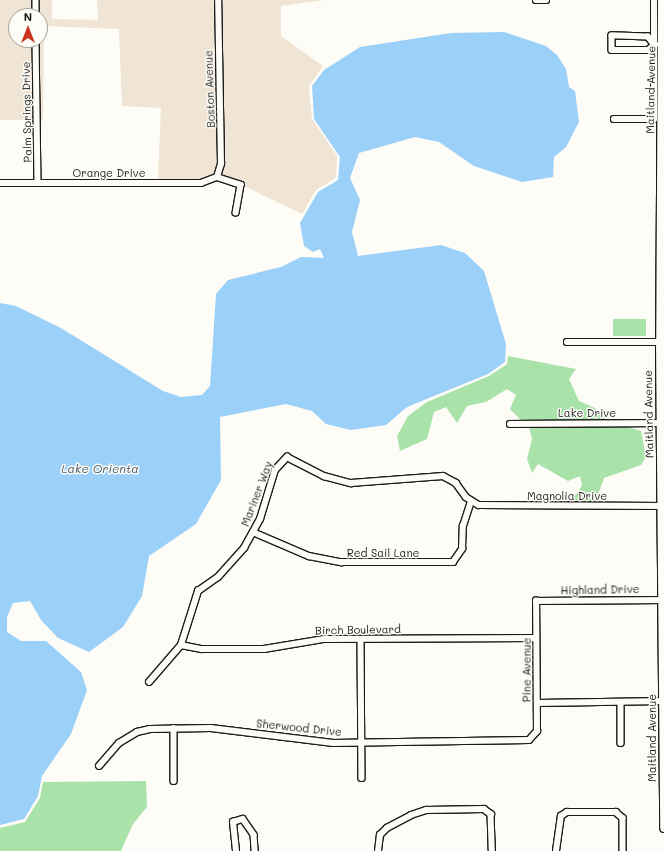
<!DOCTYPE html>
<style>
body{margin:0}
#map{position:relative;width:664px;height:851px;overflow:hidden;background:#fdfcf7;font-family:Mali,sans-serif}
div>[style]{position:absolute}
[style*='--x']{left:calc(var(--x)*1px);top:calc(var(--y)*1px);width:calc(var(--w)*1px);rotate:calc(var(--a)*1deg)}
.built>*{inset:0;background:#f0e4d4}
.green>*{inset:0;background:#a9e3a9;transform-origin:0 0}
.water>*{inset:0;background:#9bd0f9}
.roads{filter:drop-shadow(1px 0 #1c1c1c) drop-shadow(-1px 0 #1c1c1c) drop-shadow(0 1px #1c1c1c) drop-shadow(0 -1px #1c1c1c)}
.minor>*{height:5.5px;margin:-2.75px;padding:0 2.75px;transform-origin:2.75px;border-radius:2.75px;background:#fdfcf7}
.secondary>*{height:8px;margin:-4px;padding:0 4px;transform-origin:4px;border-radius:4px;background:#fdfcf7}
span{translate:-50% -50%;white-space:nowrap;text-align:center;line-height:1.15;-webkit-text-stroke:3px #fdfcf7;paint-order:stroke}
.street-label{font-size:11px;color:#1c1c1c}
.water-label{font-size:12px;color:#485b69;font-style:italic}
.north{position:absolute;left:8px;top:8px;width:40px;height:40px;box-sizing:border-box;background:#fdfcf7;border:1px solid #a3a29f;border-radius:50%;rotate:0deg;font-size:11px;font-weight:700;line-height:16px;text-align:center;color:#1c1c1c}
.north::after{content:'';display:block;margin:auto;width:14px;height:18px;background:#c8321e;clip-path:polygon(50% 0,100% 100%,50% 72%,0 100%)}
</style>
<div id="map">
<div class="built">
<i style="clip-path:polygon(0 0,33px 0,33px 16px,16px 16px,16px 40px,33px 40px,34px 120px,0 120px)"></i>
<i style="clip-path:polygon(39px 0,52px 0,52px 19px,98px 20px,97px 0,215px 0,218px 164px,214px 175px,204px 179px,158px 179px,161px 108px,122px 106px,119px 29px,44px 26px,43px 121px,40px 120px)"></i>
<i style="clip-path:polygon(221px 0,325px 0,281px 6px,281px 36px,323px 66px,309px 86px,312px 119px,337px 156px,336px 178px,316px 190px,302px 214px,221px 175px,224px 96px)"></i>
</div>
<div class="green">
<i style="left:613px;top:319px;width:33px;height:17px"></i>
<i style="clip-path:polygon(508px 356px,576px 369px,569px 379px,579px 401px,595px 408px,606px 420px,521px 420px,510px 409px,516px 395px,507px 389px,486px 402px,467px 406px,457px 423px,446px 407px,434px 412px,427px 439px,400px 451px,397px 436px,408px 416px,427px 402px,489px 376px,507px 364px)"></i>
<i style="clip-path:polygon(625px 426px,641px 431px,646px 457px,641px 465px,604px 478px,595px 503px,571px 501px,582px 486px,580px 476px,568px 481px,538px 464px,532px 473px,527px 459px,532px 439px,529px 427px)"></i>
<i style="clip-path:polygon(146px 781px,147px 807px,133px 824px,121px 851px,0 851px,0 828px,25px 822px,40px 798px,43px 782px)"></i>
</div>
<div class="water">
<i style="clip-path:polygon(504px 32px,546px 46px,557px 55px,566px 69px,569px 87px,575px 91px,579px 122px,566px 147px,554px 157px,553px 177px,522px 182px,474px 166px,439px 142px,415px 137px,359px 153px,350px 178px,360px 200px,352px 232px,358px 256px,441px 245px,465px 253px,484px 271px,506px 344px,505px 362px,488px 374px,407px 407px,386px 425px,351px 430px,326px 424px,312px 411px,286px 404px,220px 417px,221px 480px,196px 524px,149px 556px,142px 596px,123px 627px,89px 652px,58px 638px,41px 620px,30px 601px,13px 603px,7px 617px,7px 632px,21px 641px,46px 641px,81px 672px,87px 690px,71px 734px,42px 776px,38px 796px,24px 819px,0 825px,0 303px,16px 306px,61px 328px,163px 391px,181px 397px,202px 395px,210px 386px,216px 294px,228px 280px,281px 267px,301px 257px,324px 258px,320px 249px,313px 252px,304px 246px,300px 223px,318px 192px,338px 180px,340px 157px,314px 119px,312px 86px,324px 70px,360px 47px,451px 33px)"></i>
</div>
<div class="roads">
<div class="minor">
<i style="--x:36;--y:0;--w:16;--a:90"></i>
<i style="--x:536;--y:0;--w:10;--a:0"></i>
<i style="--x:36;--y:40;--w:143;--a:89.2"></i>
<i style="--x:654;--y:45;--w:10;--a:-127"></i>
<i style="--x:648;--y:37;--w:36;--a:-178"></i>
<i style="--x:612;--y:36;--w:14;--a:90"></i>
<i style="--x:612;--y:50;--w:36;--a:0"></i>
<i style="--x:648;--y:50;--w:9;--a:-36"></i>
<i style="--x:614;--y:119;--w:40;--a:0"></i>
<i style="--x:654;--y:119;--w:119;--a:-90"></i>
<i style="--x:217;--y:177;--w:25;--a:18"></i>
<i style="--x:241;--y:185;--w:28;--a:100"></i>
<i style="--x:0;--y:183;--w:201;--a:0"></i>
<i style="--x:201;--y:183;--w:17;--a:-21"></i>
<i style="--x:217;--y:177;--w:14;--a:-73"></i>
<i style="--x:221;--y:164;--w:164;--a:-91"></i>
<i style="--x:567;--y:342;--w:93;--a:0"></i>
<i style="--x:510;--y:424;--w:154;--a:-0.4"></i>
<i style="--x:253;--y:532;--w:61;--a:23.2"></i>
<i style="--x:309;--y:556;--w:33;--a:11"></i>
<i style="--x:341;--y:562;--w:112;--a:0"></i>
<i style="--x:453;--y:562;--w:16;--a:-55"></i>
<i style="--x:462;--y:549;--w:23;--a:-88"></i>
<i style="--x:463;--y:526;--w:25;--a:-72"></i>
<i style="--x:361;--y:640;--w:138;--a:89.6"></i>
<i style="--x:181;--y:645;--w:21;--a:11"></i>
<i style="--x:202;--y:649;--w:62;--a:0"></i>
<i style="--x:264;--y:649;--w:61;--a:-9.5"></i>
<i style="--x:324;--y:639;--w:212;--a:-0.3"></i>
<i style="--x:149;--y:682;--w:49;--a:-49.1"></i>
<i style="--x:181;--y:645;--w:57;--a:-72.5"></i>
<i style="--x:198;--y:591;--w:24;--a:-35"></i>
<i style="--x:218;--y:577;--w:39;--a:-48"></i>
<i style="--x:244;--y:548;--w:33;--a:-61"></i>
<i style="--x:260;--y:519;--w:51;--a:-73"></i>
<i style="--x:275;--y:470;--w:18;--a:-47"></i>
<i style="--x:287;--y:457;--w:42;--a:27.2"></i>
<i style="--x:324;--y:476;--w:28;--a:15"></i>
<i style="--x:351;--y:483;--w:92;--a:-4.4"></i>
<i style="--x:443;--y:476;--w:15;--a:28"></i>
<i style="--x:456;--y:483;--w:17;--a:54"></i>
<i style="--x:466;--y:497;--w:15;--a:32"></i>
<i style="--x:479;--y:505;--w:185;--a:0.3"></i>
<i style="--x:621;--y:702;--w:41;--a:90"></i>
<i style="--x:537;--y:703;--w:127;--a:-0.9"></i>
<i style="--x:174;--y:728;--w:53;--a:90"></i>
<i style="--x:99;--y:766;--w:30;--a:-49"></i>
<i style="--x:119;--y:743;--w:21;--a:-31"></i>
<i style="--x:137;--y:732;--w:13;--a:-13"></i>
<i style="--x:150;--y:729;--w:61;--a:-0.9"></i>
<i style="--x:211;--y:728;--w:123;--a:7"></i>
<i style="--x:333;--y:743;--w:196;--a:-0.9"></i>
<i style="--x:529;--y:740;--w:12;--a:-48"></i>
<i style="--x:537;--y:731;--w:130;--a:-90.4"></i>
<i style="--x:536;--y:601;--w:128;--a:-0.4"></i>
<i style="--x:236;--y:851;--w:29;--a:-96"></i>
<i style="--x:233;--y:822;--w:10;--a:-17"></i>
<i style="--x:243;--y:819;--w:19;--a:55"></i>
<i style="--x:254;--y:835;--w:16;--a:86"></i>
<i style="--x:378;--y:851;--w:16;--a:-83"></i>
<i style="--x:380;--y:835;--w:10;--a:-45"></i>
<i style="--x:387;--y:828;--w:27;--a:-28"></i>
<i style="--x:411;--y:815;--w:16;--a:-18"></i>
<i style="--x:426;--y:810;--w:58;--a:-1"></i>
<i style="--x:484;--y:809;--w:9;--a:36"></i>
<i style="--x:491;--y:814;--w:37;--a:88"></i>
<i style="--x:556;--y:851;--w:35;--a:-82"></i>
<i style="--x:561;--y:816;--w:7;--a:-34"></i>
<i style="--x:567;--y:812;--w:49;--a:0"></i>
<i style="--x:616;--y:812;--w:9;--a:41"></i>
<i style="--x:623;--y:818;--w:33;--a:90"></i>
</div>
<div class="secondary">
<i style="--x:662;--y:0;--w:342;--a:90.3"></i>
<i style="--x:660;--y:342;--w:486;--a:89.5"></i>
</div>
</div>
<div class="street-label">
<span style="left:210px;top:89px;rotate:-92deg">Boston Avenue</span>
<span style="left:651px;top:90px;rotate:-89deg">Maitland Avenue</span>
<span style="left:27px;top:112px;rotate:-91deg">Palm Springs Drive</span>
<span style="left:109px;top:173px">Orange Drive</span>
<span style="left:587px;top:413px">Lake Drive</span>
<span style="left:649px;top:414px;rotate:-91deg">Maitland Avenue</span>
<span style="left:257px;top:494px;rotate:-69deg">Mariner Way</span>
<span style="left:567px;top:496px">Magnolia Drive</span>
<span style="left:383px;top:553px">Red Sail Lane</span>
<span style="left:600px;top:590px;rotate:-1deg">Highland Drive</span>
<span style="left:358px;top:630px;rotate:-1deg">Birch Boulevard</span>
<span style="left:527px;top:670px;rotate:-90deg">Pine Avenue</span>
<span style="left:299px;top:728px;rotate:6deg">Sherwood Drive</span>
<span style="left:652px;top:738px;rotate:-90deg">Maitland Avenue</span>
</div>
<div class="water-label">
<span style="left:100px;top:469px">Lake Orienta</span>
</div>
<div class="north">N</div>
</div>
